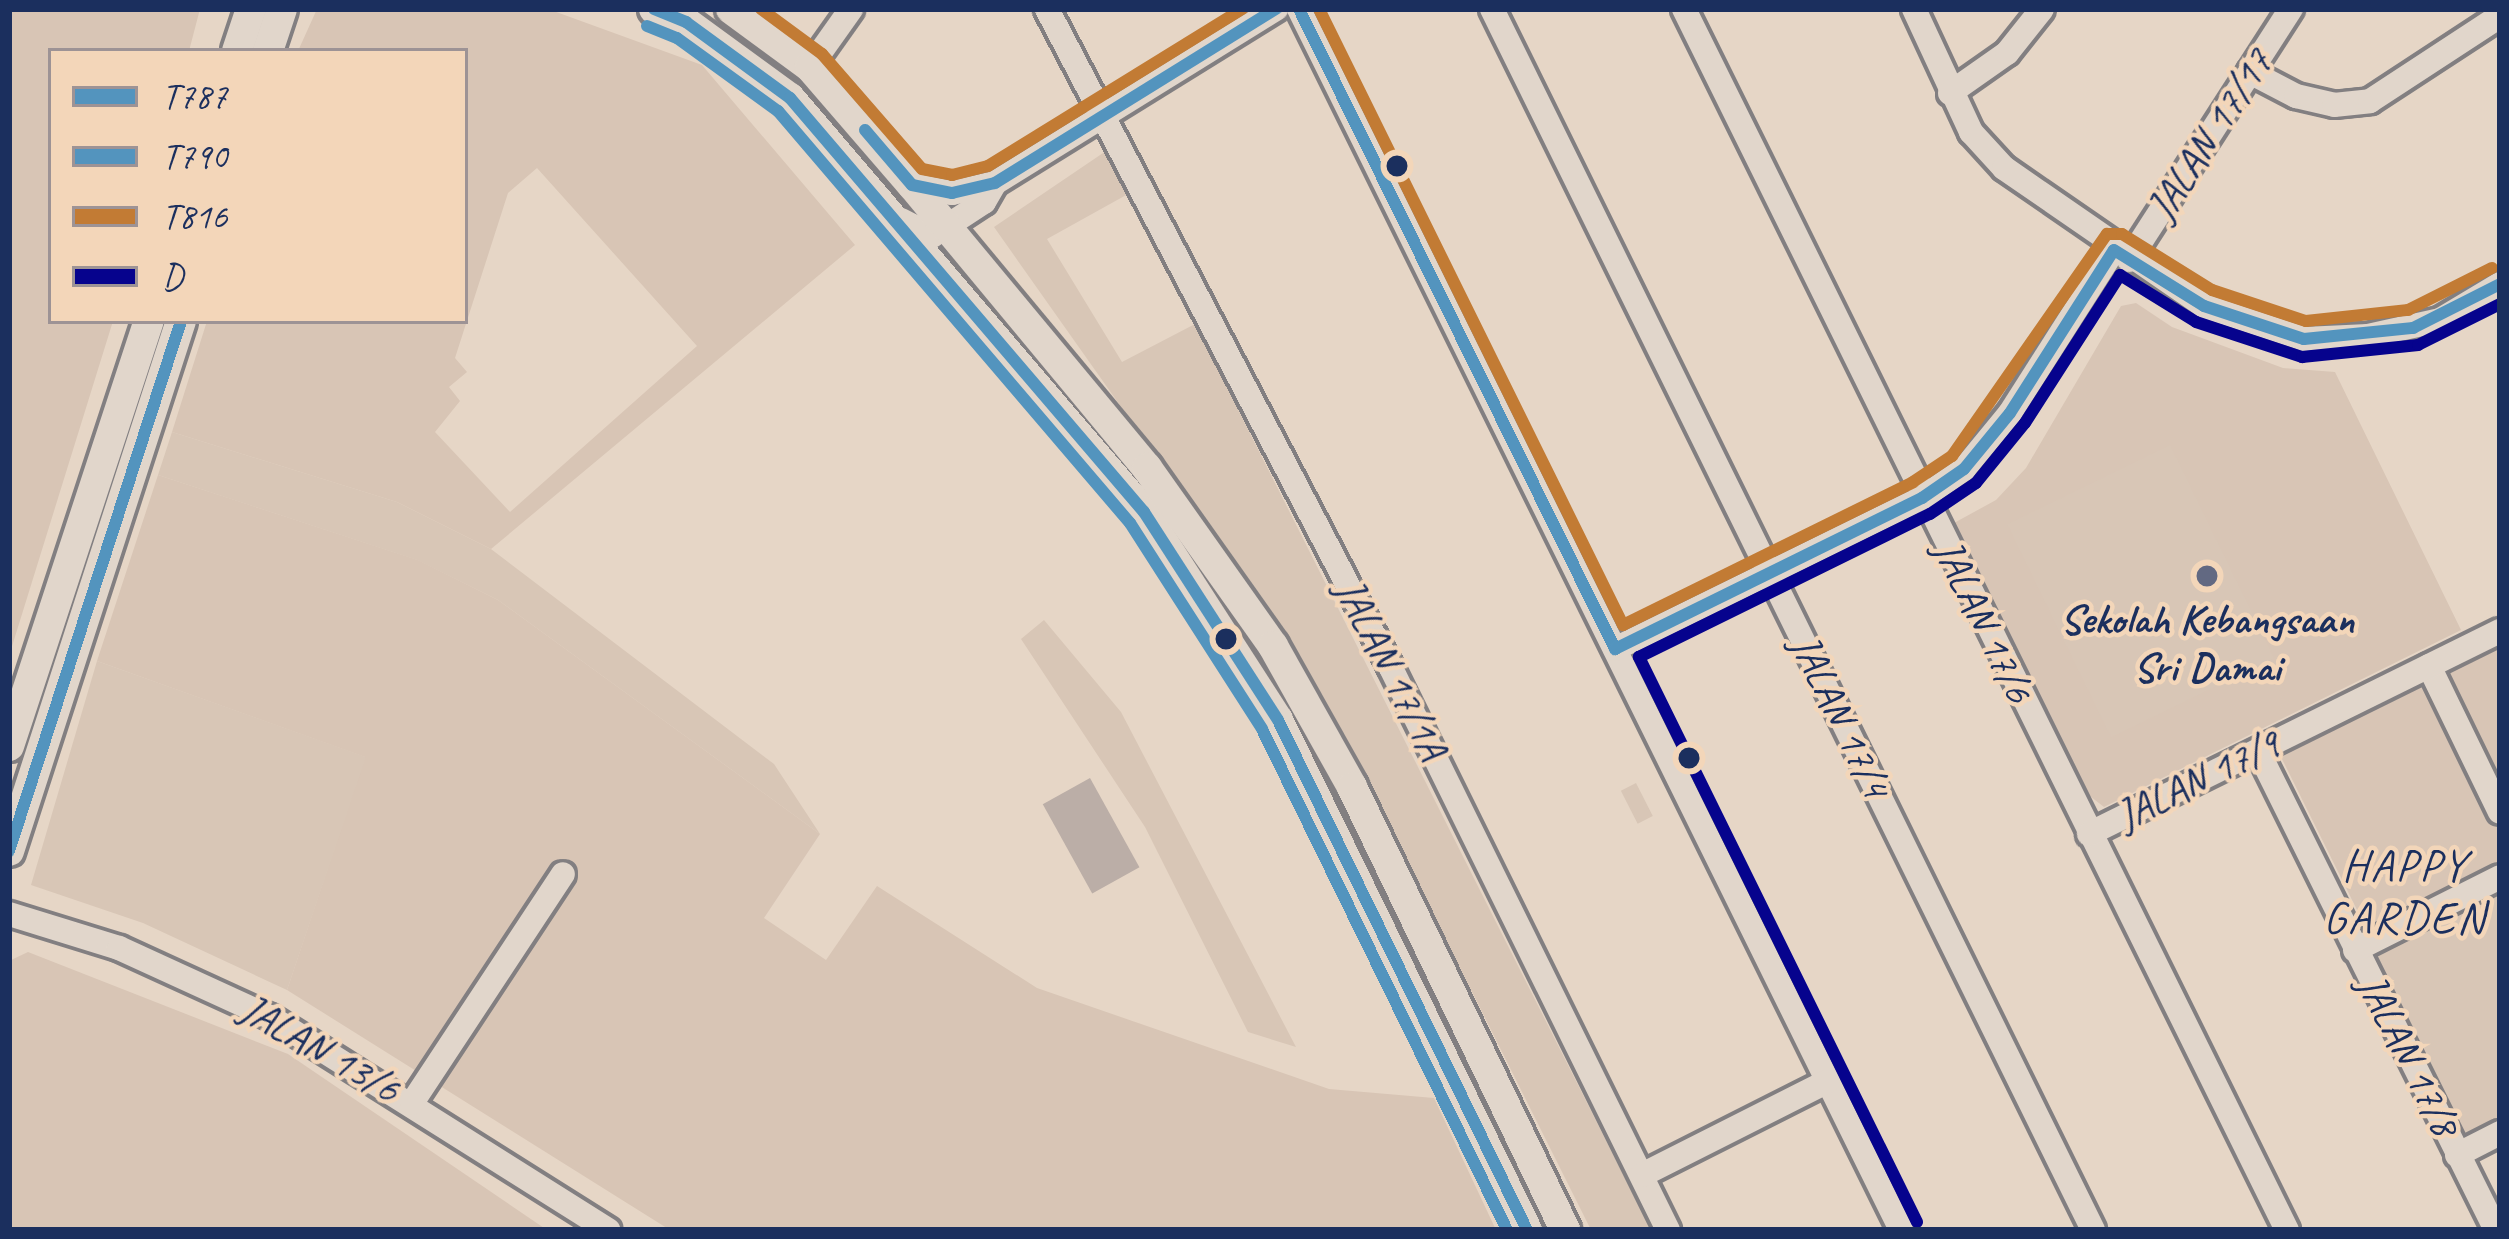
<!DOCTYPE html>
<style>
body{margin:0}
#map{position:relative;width:2509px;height:1239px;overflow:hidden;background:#e6d6c6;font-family:Caveat,sans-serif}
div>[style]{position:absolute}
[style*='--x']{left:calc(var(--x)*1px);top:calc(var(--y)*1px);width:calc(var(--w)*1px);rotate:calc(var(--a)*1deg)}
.built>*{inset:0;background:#d8c5b5}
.green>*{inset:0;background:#d8c6b6;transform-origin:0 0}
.water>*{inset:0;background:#bbaea7;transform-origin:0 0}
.roads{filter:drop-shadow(3px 0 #827f81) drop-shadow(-3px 0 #827f81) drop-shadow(0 3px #827f81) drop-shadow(0 -3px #827f81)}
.minor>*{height:24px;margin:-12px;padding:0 12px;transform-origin:12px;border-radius:12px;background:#e1d6cb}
.major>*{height:30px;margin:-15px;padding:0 15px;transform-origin:15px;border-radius:15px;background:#e1d6cb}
.bus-1>*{height:12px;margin:-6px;padding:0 6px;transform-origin:6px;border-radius:6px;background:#5394be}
.bus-2>*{height:12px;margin:-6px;padding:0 6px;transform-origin:6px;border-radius:6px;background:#5394be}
.bus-3>*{height:12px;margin:-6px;padding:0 6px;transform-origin:6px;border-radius:6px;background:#c27b34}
.bus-4>*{height:12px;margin:-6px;padding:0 6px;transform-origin:6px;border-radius:6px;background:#06038d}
.dots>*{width:33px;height:33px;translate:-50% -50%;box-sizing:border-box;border:6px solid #f3d6b9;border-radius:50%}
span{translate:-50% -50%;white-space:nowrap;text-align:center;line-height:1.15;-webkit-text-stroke:9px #f3d6b9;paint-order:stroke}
.street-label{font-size:42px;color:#1b2f5e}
.poi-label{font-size:42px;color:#1b2f5e;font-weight:700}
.neighbourhood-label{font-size:45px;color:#1b2f5e;letter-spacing:3px}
.frame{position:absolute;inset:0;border:12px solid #1b2f5e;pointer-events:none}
.legend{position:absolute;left:48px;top:48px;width:420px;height:276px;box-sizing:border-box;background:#f3d6b9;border:3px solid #9d9395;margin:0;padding:15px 21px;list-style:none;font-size:36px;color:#1b2f5e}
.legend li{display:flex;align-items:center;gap:24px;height:60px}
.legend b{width:60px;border:3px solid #9d9395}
</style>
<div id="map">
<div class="built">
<i style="clip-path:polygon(9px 9px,200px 9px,189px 51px,51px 51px,51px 321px,113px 321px,9px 656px)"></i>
<i style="clip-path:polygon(evenodd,317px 9px,548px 9px,702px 65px,855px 245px,491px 549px,397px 502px,172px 432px,207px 321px,465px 321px,465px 51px,298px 51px,317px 9px,537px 168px,697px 346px,510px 512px,435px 432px,460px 401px,449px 387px,467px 372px,455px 358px,508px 193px,537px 168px)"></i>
<i style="clip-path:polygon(2136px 303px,2172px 327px,2283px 368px,2335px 372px,2461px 630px,2104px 807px,2086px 793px,1954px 523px,1996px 500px,2026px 468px,2121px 306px)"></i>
<i style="clip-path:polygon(158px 475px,418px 560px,498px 600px,820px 834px,764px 918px,826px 960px,877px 886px,1037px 988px,1329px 1089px,1434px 1098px,1496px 1230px,670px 1230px,287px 990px,365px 757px,97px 661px)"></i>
<i style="clip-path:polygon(2500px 640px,2500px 785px,2442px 668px)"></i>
<i style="clip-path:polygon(2425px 681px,2500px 830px,2500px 861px,2366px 928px,2279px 753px)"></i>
<i style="clip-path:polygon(28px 952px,288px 1054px,547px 1230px,9px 1230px,9px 961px)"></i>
</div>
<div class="green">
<i style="clip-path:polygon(1106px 151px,1128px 194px,1047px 239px,1122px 362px,1195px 324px,1651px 1230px,1591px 1230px,1355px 758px,1288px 643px,994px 227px)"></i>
<i style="clip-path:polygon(172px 432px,397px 502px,491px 549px,774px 764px,820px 834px,498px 600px,417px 560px,158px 475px)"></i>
<i style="left:2170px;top:445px;width:237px;height:181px;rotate:64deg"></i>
<i style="clip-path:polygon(1044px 620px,1121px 712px,1296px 1047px,1248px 1032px,1145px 827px,1021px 639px)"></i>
<i style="clip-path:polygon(97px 661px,366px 757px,287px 990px,143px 923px,31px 885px)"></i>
<i style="left:1636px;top:783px;width:37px;height:17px;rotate:63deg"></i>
<i style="clip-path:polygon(2500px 892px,2500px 1117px,2466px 1134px,2375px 956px)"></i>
</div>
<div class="water">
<i style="left:1090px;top:778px;width:102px;height:54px;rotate:61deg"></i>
</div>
<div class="roads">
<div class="minor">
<i style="--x:1047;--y:9;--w:741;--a:62.43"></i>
<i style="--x:1390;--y:666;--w:629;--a:63.76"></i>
<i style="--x:1299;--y:9;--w:1361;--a:63.75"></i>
<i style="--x:1492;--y:9;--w:1361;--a:63.79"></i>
<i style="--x:1684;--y:9;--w:1362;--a:63.72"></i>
<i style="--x:1914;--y:9;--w:136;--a:65.1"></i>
<i style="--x:1971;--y:132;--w:49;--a:47.5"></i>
<i style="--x:2004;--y:168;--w:243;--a:34.6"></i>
<i style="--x:2204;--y:306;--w:105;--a:18.3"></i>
<i style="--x:2304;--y:339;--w:64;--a:-2.7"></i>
<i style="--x:2368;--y:336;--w:74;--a:-12.5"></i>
<i style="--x:2440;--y:320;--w:70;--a:-31"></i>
<i style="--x:810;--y:67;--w:71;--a:-54.7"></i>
<i style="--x:2250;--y:72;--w:52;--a:27.6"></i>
<i style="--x:2296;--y:96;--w:39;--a:13"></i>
<i style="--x:2334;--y:105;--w:36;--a:-6"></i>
<i style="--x:2370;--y:101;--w:155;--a:-33.2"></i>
<i style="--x:1950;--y:93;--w:70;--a:-35.1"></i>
<i style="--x:2007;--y:53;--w:56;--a:-51.5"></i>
<i style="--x:912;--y:185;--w:41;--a:11.3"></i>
<i style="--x:952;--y:193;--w:44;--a:-13.1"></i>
<i style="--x:995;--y:183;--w:331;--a:-31.8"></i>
<i style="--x:901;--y:220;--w:35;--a:27"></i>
<i style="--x:932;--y:236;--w:62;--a:-33.2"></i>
<i style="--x:984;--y:202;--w:22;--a:-60"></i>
<i style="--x:2129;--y:260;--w:299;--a:-57.2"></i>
<i style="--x:1615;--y:649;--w:342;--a:-26.2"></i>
<i style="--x:1922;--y:498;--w:51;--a:-34.6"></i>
<i style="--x:1964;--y:469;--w:72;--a:-50.6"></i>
<i style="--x:2010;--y:413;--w:193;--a:-57.5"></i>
<i style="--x:2429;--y:666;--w:162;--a:64.1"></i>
<i style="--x:2258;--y:751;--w:535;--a:63.58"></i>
<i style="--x:2089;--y:834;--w:458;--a:-26.3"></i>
<i style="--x:9;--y:914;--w:115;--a:17.2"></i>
<i style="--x:119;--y:948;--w:166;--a:24.6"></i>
<i style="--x:270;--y:1017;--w:400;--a:32.2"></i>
<i style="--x:2355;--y:950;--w:162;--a:-26.7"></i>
<i style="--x:412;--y:1103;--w:274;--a:-56.6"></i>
<i style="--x:2457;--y:1155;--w:48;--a:-27.1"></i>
<i style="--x:1642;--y:1175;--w:208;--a:-26.8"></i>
</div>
<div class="major">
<i style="--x:654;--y:9;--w:35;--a:22"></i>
<i style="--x:686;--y:22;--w:129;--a:36.2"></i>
<i style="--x:790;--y:98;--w:545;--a:49.47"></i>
<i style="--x:1144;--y:512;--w:247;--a:57.2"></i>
<i style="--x:1278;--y:720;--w:568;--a:63.98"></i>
<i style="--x:731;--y:9;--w:98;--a:36.3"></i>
<i style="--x:810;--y:67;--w:156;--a:49.2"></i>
<i style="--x:912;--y:185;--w:368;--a:50.3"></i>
<i style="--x:1147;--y:468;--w:218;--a:54.7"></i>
<i style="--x:1273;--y:646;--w:162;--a:60.7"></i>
<i style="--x:1352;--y:787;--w:492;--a:64.3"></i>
<i style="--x:237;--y:51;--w:44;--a:-71.6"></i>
<i style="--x:268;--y:51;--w:44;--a:-71.6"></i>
<i style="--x:9;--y:746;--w:447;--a:-71.8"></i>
<i style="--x:9;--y:851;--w:557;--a:-72.02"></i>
</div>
</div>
<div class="bus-1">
<i style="--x:654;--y:9;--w:35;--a:22"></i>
<i style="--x:686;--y:22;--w:129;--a:36.2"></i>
<i style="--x:790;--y:98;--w:545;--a:49.47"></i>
<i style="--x:1144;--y:512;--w:247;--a:57.2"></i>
<i style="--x:1278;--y:720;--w:568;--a:63.98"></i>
<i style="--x:1299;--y:9;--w:714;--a:63.72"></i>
<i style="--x:1615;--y:649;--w:342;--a:-26.2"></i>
<i style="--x:1922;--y:498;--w:51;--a:-34.6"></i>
<i style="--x:1964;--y:469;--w:72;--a:-50.6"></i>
<i style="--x:2010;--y:413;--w:193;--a:-57.5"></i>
<i style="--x:2114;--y:250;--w:106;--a:31.9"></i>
<i style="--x:2204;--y:306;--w:105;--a:18.3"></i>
<i style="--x:2304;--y:339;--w:110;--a:-5.8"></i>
<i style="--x:2413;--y:328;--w:97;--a:-26.8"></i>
<i style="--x:865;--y:130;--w:72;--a:49.5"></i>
<i style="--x:912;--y:185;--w:41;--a:11.3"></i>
<i style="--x:952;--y:193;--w:44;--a:-13.1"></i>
<i style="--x:995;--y:183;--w:331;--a:-31.8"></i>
<i style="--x:9;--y:851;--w:557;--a:-72.02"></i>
</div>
<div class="bus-2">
<i style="--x:647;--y:26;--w:32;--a:22"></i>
<i style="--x:677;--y:38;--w:125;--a:35.9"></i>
<i style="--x:778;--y:111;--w:542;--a:49.49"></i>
<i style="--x:1130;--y:523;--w:245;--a:57.3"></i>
<i style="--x:1262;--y:729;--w:558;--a:63.94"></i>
</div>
<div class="bus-3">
<i style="--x:761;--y:9;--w:76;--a:36.4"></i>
<i style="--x:822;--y:54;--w:152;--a:49"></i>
<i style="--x:922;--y:169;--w:31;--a:11"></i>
<i style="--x:952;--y:175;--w:37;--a:-14"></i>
<i style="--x:988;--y:166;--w:299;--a:-31.7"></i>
<i style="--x:1319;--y:9;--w:687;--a:63.73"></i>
<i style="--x:1623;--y:625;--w:323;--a:-26.2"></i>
<i style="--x:1913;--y:482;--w:47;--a:-33.7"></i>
<i style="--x:1952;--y:456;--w:271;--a:-55.1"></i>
<i style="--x:2107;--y:234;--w:15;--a:0"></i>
<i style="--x:2122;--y:234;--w:106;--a:31.9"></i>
<i style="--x:2212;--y:290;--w:99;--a:18.3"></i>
<i style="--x:2306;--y:321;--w:103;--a:-6.2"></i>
<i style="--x:2408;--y:310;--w:94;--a:-26.6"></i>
</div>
<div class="bus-4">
<i style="--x:1917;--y:1222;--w:630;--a:-116.2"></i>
<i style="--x:1639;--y:657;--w:324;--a:-26.2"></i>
<i style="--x:1930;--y:514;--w:55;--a:-34"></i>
<i style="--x:1976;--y:483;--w:77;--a:-50.8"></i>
<i style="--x:2025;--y:423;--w:176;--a:-57.3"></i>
<i style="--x:2120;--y:275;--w:89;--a:31.7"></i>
<i style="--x:2196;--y:322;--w:112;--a:18.3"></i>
<i style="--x:2302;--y:357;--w:117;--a:-5.9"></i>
<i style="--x:2418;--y:345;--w:92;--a:-26.6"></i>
</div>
<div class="dots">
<i style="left:1397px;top:166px;background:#1b2f5e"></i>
<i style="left:2207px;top:576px;background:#626982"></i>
<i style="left:1226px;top:639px;background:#1b2f5e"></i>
<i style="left:1689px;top:758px;background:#1b2f5e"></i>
</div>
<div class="street-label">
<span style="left:2210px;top:135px;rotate:-57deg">JALAN 17/17</span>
<span style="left:1983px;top:621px;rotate:64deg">JALAN 17/6</span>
<span style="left:1391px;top:669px;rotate:63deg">JALAN 17/1A</span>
<span style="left:1840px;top:716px;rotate:64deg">JALAN 17/4</span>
<span style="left:2198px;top:780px;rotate:-26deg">JALAN 17/9</span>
<span style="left:320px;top:1049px;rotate:30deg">JALAN 13/6</span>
<span style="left:2408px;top:1055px;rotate:63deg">JALAN 17/8</span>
</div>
<div class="poi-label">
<span style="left:2207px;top:644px">Sekolah Kebangsaan<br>Sri Damai</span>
</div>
<div class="neighbourhood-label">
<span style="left:2405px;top:892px">HAPPY<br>GARDEN</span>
</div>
<div class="frame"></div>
<ul class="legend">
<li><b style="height:15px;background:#5394be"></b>T787</li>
<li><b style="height:15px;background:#5394be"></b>T790</li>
<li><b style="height:15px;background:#c27b34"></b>T816</li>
<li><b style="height:15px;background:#06038d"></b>D</li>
</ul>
</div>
